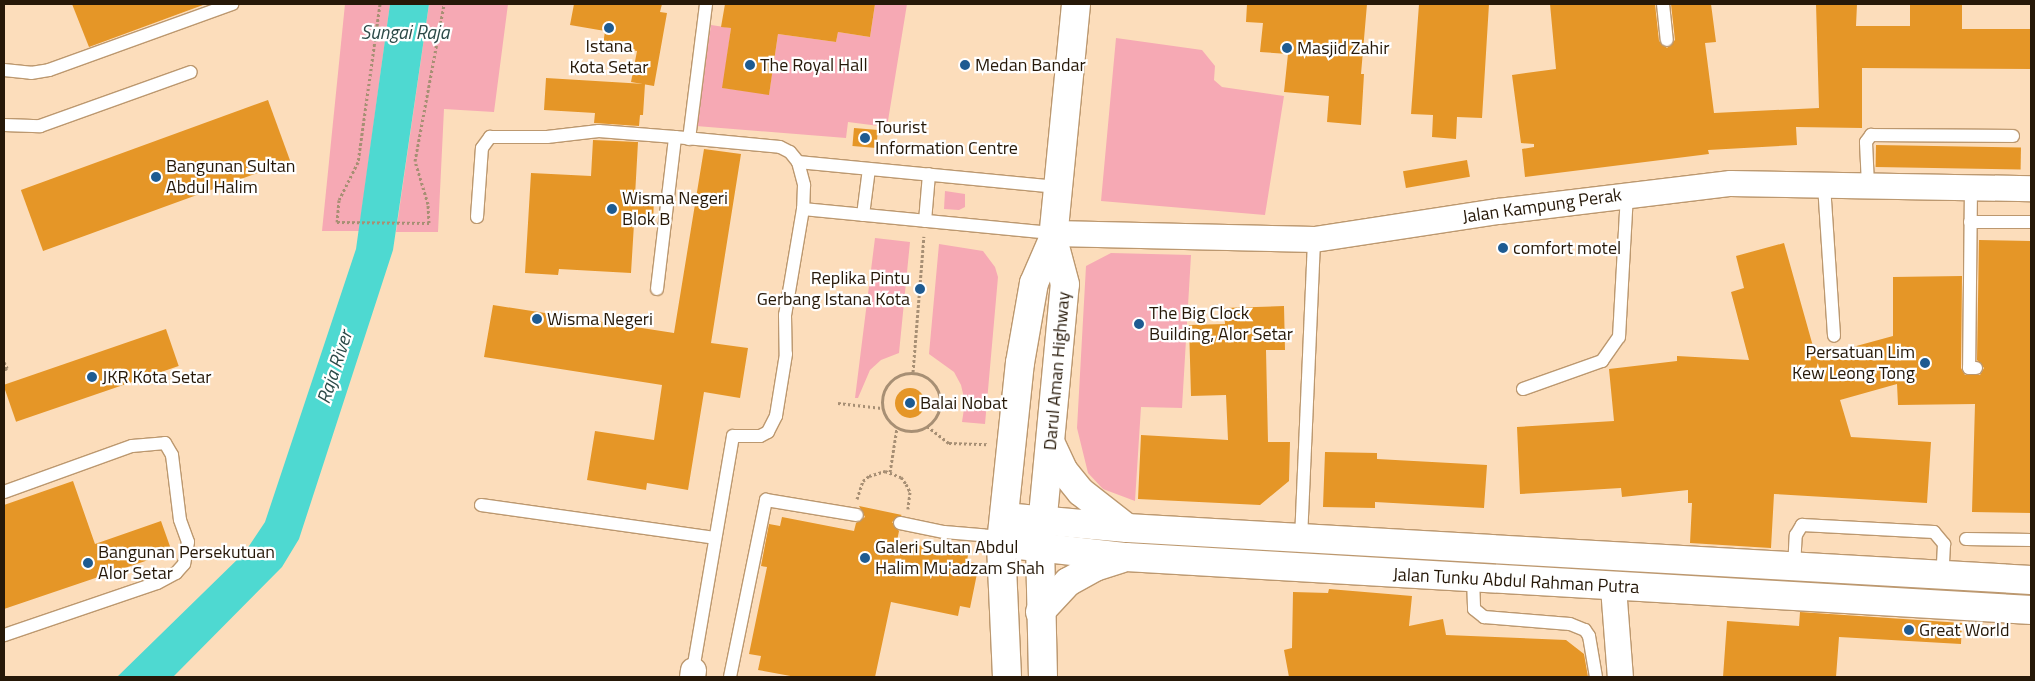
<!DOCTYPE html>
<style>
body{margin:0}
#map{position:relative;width:2035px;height:681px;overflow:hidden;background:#fcddbb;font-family:"Titillium Web",sans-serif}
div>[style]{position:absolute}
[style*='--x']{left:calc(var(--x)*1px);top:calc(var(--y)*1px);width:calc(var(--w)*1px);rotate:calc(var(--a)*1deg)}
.green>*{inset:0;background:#f6a9b4}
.water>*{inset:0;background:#4ed9d1}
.building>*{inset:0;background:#e59627;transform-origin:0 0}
.round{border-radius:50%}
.path>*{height:3px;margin-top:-1.5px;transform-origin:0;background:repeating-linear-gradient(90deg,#a78f74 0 2.5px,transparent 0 5px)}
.path>.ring{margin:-1.5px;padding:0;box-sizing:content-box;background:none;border:3px solid #a78f74;border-radius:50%}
.roads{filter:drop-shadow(1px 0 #bc986f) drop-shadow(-1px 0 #bc986f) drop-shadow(0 1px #bc986f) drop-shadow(0 -1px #bc986f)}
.service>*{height:12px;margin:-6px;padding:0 6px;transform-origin:6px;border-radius:6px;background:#fff}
.minor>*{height:25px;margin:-12.5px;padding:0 12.5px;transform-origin:12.5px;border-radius:12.5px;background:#fff}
.primary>*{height:28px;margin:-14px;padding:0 14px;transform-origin:14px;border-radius:14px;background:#fff}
.dots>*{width:14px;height:14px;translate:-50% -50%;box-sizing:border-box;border:2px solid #fff;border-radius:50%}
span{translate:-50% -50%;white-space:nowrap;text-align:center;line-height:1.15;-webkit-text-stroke:4.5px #fff;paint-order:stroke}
.poi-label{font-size:18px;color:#261808}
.left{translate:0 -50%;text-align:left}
.right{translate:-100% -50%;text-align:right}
.street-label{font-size:18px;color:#261808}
.water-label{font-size:19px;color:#2c4a48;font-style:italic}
.frame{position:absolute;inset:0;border:5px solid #261808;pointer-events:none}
</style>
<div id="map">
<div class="green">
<i style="clip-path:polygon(345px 4px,390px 4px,359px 231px,322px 231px)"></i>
<i style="clip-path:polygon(429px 4px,508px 4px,494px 112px,444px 109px,438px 232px,396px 232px)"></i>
<i style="clip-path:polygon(875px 4px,907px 4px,887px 127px,848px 122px,846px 138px,696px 126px,711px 25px,731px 28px,723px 88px,769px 94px,778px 34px,836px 42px,838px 32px,870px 37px)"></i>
<i style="clip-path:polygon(1116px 38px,1202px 50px,1215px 66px,1214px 80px,1222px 87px,1284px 96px,1265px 215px,1101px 201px)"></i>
<i style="clip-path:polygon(945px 191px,965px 194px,965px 207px,959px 210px,944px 209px)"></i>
<i style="clip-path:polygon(875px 238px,910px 242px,899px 353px,881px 360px,870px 370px,858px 398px,855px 398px)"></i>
<i style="clip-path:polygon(939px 244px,983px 251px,995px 267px,998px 277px,985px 424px,962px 422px,965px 402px,961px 385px,954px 372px,929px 354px)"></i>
<i style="clip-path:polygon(1111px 253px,1191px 255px,1182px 408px,1141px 407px,1135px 501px,1103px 489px,1088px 473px,1077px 428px,1086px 266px)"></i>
</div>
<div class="water">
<i style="clip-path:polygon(390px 4px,429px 4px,393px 250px,299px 539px,282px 567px,173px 677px,117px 677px,245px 552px,265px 522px,356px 249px)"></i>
</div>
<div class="building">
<i style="clip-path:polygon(72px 4px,203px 4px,203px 5px,89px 47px)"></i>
<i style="clip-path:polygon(574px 4px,662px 4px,660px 12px,667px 13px,654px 86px,631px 82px,637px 51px,603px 45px,605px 31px,570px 25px)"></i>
<i style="clip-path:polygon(725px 4px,875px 4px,870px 37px,838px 32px,836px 42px,778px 34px,769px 95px,722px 88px,731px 28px,721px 27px)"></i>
<i style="clip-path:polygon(1247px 4px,1367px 4px,1361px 74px,1364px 74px,1361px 125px,1327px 122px,1329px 96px,1284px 92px,1288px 54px,1260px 52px,1263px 23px,1246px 22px)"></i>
<i style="clip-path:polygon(1419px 4px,1489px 4px,1482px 118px,1457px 117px,1456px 139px,1432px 137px,1433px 115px,1411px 114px)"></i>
<i style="clip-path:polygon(1550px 4px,1655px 4px,1659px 41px,1667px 48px,1675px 40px,1671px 4px,1711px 4px,1716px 42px,1705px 43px,1714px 113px,1819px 108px,1816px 4px,1857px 4px,1856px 26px,1910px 26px,1910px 4px,1962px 4px,1962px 29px,2031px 29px,2031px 69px,1862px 68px,1862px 128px,1796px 127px,1797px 145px,1708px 150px,1709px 154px,1525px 177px,1522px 149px,1534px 147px,1534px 144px,1521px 143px,1512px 75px,1556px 69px)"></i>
<i style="clip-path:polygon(546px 78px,645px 84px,643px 115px,640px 115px,639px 126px,594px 123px,595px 113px,544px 110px)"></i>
<i style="left:268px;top:100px;width:65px;height:263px;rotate:70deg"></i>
<i style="left:854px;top:128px;width:24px;height:18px;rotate:5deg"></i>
<i style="clip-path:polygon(593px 140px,638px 142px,635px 196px,654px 197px,653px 225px,634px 224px,631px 273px,559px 269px,558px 275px,525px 273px,531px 173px,591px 176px)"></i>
<i style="left:1876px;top:145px;width:145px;height:22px;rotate:1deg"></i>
<i style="clip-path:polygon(704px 149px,741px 154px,711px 343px,748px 348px,740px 398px,704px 392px,688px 490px,647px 483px,646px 490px,587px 480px,595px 431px,654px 440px,662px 385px,484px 357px,493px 305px,674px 333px)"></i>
<i style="left:1467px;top:160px;width:17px;height:65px;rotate:80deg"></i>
<i style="clip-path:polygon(1979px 240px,2031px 241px,2031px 513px,1972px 512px,1975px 404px,1898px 405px,1897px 384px,1840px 400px,1851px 437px,1931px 442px,1927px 503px,1774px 494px,1771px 548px,1690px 543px,1692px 503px,1688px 503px,1688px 490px,1622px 497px,1621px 488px,1520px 494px,1517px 427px,1614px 421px,1609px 369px,1677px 361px,1677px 356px,1749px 360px,1731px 292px,1744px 288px,1736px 256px,1784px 243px,1816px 357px,1893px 336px,1893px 277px,1962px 276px,1961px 368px,1965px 375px,1980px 375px,1984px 368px,1977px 360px)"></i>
<i style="clip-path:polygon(1284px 306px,1285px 350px,1266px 350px,1268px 442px,1290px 442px,1289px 481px,1260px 505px,1138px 499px,1141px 435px,1228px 440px,1226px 395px,1191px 396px,1189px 325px,1225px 324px,1224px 308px)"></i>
<i style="left:166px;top:329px;width:39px;height:172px;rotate:71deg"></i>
<i class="round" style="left:895px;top:388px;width:30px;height:30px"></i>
<i style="clip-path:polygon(1325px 452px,1377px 453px,1377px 459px,1487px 465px,1484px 508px,1375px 502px,1375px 508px,1323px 507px)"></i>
<i style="clip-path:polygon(73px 481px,95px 544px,161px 521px,172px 552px,4px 609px,4px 505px)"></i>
<i style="clip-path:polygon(859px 506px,902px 515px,892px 522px,899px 531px,897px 541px,968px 555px,967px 561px,979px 564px,970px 608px,960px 606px,958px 616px,891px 602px,875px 677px,796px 677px,758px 670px,761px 656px,749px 654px,767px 567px,761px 566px,769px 524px,780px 526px,782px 517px,854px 531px,856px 523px,865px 517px)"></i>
<i style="clip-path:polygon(1329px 589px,1412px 596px,1409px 626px,1443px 619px,1446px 635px,1566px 640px,1584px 654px,1588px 677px,1289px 677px,1284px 650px,1292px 648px,1293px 592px,1328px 593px)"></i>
<i style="clip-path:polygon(1800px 612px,1962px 623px,1961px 644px,1839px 637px,1836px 677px,1723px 677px,1727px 621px,1799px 626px)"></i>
</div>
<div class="path">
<i style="--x:380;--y:4;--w:160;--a:97.9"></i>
<i style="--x:358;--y:162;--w:42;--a:116.6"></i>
<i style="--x:339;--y:200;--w:22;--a:95"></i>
<i style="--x:337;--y:222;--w:92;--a:0.6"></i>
<i style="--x:429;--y:223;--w:19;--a:-93"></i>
<i style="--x:428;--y:204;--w:45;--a:-106.8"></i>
<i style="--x:415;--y:161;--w:160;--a:-79.5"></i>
<i style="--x:4;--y:362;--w:7;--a:63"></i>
<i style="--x:7;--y:368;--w:4;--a:146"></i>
<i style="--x:913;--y:372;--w:136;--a:-85.4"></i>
<i class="ring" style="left:882px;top:373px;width:55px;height:55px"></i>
<i style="--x:838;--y:403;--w:44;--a:6.5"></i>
<i style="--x:927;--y:426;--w:28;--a:38"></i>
<i style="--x:949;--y:443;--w:38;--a:2"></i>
<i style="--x:890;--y:472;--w:45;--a:-81"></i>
<i style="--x:857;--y:499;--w:19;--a:-72"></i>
<i style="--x:863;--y:481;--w:8;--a:-40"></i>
<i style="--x:869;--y:476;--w:17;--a:-17"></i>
<i style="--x:885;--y:471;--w:17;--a:21"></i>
<i style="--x:901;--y:477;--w:9;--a:54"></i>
<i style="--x:906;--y:484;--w:9;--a:63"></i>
<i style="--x:910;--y:492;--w:17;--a:97"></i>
</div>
<div class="roads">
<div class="service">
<i style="--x:1663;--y:4;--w:36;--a:84"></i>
<i style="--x:4;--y:70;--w:27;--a:6"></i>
<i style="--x:31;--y:73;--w:18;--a:-9"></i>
<i style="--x:49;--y:70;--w:195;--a:-19.8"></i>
<i style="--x:4;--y:125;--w:36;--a:2"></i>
<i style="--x:40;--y:126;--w:160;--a:-19.7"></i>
<i style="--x:689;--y:139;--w:136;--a:-82.8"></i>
<i style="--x:798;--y:162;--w:263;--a:5.5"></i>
<i style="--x:1824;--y:185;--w:151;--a:86.2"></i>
<i style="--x:1868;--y:185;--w:43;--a:-92.7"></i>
<i style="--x:1866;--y:142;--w:9;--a:-54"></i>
<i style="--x:1871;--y:135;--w:142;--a:0.4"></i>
<i style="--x:1971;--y:187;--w:181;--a:90.6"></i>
<i style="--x:1969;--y:368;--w:7;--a:0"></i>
<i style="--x:803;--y:209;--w:252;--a:5.5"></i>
<i style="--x:863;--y:215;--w:46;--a:-82.6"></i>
<i style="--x:477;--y:217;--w:69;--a:-85.9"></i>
<i style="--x:482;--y:148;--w:14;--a:-54"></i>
<i style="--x:490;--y:137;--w:57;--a:0"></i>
<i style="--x:547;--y:137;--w:52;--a:-6.6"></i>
<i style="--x:599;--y:131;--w:76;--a:4.5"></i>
<i style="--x:675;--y:137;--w:105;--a:5.4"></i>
<i style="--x:780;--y:147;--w:11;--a:27"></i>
<i style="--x:790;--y:152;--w:13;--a:51"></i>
<i style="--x:798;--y:162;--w:24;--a:75"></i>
<i style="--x:804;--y:185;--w:24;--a:92"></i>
<i style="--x:803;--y:209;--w:108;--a:99.6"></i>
<i style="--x:785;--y:315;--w:39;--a:89"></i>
<i style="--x:786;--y:354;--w:63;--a:99.2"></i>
<i style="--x:776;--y:416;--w:18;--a:117"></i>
<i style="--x:768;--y:432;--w:9;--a:153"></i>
<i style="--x:760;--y:436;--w:27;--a:180"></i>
<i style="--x:733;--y:436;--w:237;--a:99.7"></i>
<i style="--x:925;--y:221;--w:47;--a:-85.1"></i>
<i style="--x:1970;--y:222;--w:61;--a:0"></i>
<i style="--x:657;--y:289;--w:153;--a:-83.2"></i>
<i style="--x:1523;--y:389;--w:84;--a:-19.5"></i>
<i style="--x:1602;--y:361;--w:29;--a:-55"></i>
<i style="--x:1619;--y:337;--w:143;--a:-86.8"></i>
<i style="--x:4;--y:492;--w:136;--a:-19.8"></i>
<i style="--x:132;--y:446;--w:33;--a:-5"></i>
<i style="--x:165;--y:443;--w:14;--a:60"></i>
<i style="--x:172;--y:455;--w:65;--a:83"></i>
<i style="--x:180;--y:520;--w:23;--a:70"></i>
<i style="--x:188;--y:542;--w:22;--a:100"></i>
<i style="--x:184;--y:564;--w:12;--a:132"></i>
<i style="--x:176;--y:573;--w:21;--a:152"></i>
<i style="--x:157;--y:583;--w:162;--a:161.2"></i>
<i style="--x:481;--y:505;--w:236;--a:8"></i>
<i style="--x:900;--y:523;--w:45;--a:11.6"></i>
<i style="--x:944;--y:532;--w:58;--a:4.9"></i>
<i style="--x:1301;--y:539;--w:300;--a:-87.5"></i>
<i style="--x:1966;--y:539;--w:65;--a:0.9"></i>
<i style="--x:1794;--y:568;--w:33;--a:-87"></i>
<i style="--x:1796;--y:535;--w:12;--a:-59"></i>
<i style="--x:1802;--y:525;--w:113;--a:3"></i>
<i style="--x:1915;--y:531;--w:19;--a:3"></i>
<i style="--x:1934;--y:532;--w:16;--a:50"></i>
<i style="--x:1944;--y:544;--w:33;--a:93"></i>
<i style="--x:1473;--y:578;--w:31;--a:88"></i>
<i style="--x:1474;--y:609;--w:13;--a:39"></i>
<i style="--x:1484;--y:617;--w:86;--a:4.7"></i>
<i style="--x:1570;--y:624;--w:16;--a:22"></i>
<i style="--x:1585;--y:630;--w:7;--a:56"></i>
<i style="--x:1589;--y:636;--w:42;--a:80.3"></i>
<i style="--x:730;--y:677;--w:181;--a:-78.5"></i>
<i style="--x:766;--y:500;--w:92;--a:9.4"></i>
</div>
<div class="minor">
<i style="--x:1054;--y:233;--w:260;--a:1.3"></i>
<i style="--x:1314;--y:239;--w:186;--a:-8.7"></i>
<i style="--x:1498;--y:211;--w:234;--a:-6.9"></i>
<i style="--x:1730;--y:183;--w:301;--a:1"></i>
<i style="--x:1613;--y:587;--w:90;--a:85.6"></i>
<i style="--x:692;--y:677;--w:7;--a:-82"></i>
</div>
<div class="primary">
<i style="--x:1051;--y:444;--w:29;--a:65"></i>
<i style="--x:1063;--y:470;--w:28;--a:51"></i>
<i style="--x:1081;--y:492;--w:58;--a:38"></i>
<i style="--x:1004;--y:517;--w:123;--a:5.1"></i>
<i style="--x:1127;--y:528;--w:905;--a:3.29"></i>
<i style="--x:1001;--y:543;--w:126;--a:6.4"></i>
<i style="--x:1126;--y:557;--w:907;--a:3.35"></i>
<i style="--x:1040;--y:612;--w:41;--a:-47"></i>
<i style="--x:1068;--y:582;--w:31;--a:-29"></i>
<i style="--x:1095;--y:567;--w:28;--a:-18"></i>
<i style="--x:1007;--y:677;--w:134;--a:-92.6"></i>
<i style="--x:1001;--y:543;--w:181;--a:-84"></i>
<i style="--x:1020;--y:363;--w:81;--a:-80.1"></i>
<i style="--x:1034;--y:283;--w:48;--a:-66.6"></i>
<i style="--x:1053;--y:239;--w:236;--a:-84.4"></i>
<i style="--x:1043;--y:677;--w:130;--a:-91.3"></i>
<i style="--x:1040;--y:547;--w:264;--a:-84.6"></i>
<i style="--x:1065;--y:284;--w:47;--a:-104.9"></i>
</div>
</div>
<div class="dots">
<i style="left:609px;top:28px;background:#1e5b91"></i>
<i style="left:1287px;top:48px;background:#1e5b91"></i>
<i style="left:750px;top:65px;background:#1e5b91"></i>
<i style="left:965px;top:65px;background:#1e5b91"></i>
<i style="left:865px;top:138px;background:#1e5b91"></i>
<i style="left:156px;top:177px;background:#1e5b91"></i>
<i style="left:612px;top:209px;background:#1e5b91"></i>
<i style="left:1503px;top:248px;background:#1e5b91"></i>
<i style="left:920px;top:289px;background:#1e5b91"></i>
<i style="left:537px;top:319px;background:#1e5b91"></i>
<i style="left:1139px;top:324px;background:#1e5b91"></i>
<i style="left:1925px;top:363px;background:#1e5b91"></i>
<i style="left:92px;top:377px;background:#1e5b91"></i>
<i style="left:910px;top:403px;background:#1e5b91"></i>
<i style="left:865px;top:558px;background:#1e5b91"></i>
<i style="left:88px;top:563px;background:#1e5b91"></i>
<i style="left:1909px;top:630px;background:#1e5b91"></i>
</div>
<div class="poi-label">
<span style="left:609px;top:57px">Istana<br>Kota Setar</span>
<span class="left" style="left:1297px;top:48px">Masjid Zahir</span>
<span class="left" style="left:760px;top:65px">The Royal Hall</span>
<span class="left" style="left:975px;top:65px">Medan Bandar</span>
<span class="left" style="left:875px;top:138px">Tourist<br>Information Centre</span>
<span class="left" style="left:166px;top:177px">Bangunan Sultan<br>Abdul Halim</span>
<span class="left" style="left:622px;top:209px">Wisma Negeri<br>Blok B</span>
<span class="left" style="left:1513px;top:248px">comfort motel</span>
<span class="right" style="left:910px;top:289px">Replika Pintu<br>Gerbang Istana Kota</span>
<span class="left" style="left:1149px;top:324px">The Big Clock<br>Building, Alor Setar</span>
<span class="left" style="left:547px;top:319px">Wisma Negeri</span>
<span class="right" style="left:1915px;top:363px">Persatuan Lim<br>Kew Leong Tong</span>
<span class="left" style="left:102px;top:377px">JKR Kota Setar</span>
<span class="left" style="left:920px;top:403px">Balai Nobat</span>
<span class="left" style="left:875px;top:558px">Galeri Sultan Abdul<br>Halim Mu'adzam Shah</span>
<span class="left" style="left:98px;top:563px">Bangunan Persekutuan<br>Alor Setar</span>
<span class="left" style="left:1919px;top:630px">Great World</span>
</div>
<div class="street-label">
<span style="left:1542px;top:206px;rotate:-8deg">Jalan Kampung Perak</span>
<span style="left:1057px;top:371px;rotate:-85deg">Darul Aman Highway</span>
<span style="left:1516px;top:581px;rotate:3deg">Jalan Tunku Abdul Rahman Putra</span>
</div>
<div class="water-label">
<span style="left:405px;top:32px">Sungai Raja</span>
<span style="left:334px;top:367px;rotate:-72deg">Raja River</span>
</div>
<div class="frame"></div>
</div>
